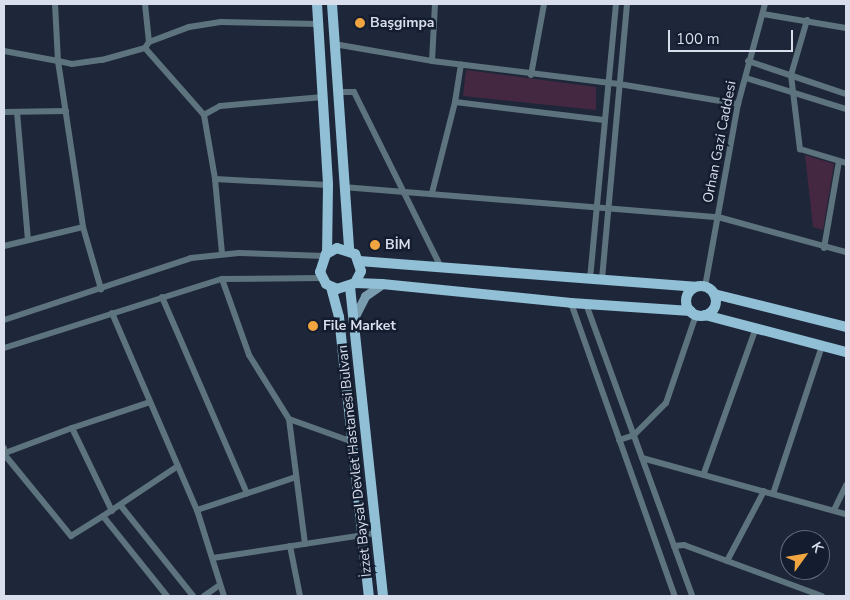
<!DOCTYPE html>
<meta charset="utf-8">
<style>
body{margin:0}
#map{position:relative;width:850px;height:600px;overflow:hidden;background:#1e2739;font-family:"Nunito Sans",sans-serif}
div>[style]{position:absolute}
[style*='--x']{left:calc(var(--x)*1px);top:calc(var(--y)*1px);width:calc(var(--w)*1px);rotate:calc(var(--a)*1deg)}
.green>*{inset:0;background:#442841}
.street>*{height:6px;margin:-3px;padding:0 3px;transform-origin:3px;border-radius:3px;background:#5d737e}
.secondary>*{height:9px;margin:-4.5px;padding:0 4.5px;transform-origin:4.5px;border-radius:4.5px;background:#7a9eb0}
.primary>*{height:10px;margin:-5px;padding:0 5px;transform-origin:5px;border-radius:5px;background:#91c0d6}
.primary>.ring{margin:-5px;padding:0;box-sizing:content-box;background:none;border:10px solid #91c0d6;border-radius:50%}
.dots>*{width:14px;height:14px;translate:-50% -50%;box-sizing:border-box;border:2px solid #141d2f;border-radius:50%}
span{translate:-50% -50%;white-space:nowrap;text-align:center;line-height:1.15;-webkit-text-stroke:5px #141d2f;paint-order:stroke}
.poi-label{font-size:14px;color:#d8deeb;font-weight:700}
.left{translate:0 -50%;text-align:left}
.street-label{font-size:14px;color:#d8deeb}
.frame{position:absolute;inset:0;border:5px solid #d8deeb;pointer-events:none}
.north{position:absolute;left:780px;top:530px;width:50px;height:50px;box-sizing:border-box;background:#141d2f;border:1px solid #626a7a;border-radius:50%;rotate:58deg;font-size:14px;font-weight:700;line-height:20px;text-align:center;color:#d8deeb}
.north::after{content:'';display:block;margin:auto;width:18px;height:22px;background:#f1a540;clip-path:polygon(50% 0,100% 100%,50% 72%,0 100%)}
.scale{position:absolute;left:668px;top:30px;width:125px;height:22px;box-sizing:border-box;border:2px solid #d8deeb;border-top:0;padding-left:6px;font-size:15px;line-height:18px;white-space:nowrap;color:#d8deeb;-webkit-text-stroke:4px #141d2f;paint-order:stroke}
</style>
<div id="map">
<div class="green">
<i style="clip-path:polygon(466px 70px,596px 87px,596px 110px,463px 96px)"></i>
<i style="clip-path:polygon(805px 155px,834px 164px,823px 230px,813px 227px)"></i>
</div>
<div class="street">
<i style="--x:55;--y:4;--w:57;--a:87"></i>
<i style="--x:58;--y:61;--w:14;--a:12"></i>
<i style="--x:72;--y:64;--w:30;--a:-8"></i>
<i style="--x:102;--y:60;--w:45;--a:-15.6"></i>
<i style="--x:145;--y:48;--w:89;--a:48.6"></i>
<i style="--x:145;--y:4;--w:38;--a:84"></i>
<i style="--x:763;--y:14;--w:84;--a:9.6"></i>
<i style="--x:807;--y:20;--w:57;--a:106.2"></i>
<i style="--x:791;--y:75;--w:75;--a:83.1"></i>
<i style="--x:800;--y:149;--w:48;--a:16.9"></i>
<i style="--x:334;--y:44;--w:99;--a:9.8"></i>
<i style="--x:432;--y:61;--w:188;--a:7"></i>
<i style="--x:619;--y:84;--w:121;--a:9.5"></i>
<i style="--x:145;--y:48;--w:7;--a:-56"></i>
<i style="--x:149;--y:42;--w:43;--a:-20.6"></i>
<i style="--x:189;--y:27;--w:32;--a:-9"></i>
<i style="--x:221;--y:22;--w:97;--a:1.2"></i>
<i style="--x:4;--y:51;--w:55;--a:10.5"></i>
<i style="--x:58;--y:61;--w:168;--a:81.4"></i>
<i style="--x:83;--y:227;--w:65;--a:73.8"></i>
<i style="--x:432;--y:61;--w:57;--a:-87"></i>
<i style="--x:748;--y:61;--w:103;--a:18.6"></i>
<i style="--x:531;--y:75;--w:72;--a:-79.6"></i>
<i style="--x:746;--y:78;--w:105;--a:17.2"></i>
<i style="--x:337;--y:92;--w:17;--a:0"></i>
<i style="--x:354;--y:92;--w:195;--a:63.6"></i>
<i style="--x:323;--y:97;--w:103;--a:175"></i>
<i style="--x:220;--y:106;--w:18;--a:151"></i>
<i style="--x:204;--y:115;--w:65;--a:80.2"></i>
<i style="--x:215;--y:179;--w:113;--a:3"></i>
<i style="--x:455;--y:102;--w:150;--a:6.9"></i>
<i style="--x:4;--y:112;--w:62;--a:-0.9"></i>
<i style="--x:17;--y:112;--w:128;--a:85.1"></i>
<i style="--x:215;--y:179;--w:74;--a:84.6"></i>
<i style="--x:343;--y:187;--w:376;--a:4.6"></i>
<i style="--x:718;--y:217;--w:133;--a:15.3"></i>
<i style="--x:432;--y:193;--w:94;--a:-75.8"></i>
<i style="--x:455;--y:102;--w:38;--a:-81"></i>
<i style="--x:4;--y:246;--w:81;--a:-13.5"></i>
<i style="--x:824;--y:248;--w:88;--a:-80.2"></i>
<i style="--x:222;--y:279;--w:81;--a:70.4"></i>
<i style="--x:249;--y:355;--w:75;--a:58"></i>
<i style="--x:289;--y:419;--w:68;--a:19.8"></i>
<i style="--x:590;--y:279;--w:276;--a:-84.6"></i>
<i style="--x:602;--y:279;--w:276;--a:-84.8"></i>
<i style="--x:705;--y:287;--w:186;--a:-79.8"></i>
<i style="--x:738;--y:104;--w:104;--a:-74.9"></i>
<i style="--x:162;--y:297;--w:214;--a:66.6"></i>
<i style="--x:571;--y:303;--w:311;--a:70.5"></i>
<i style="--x:586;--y:304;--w:311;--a:70"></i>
<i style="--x:112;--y:313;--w:215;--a:66.7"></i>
<i style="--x:197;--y:510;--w:90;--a:72.6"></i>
<i style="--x:4;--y:320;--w:197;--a:-18.3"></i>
<i style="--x:191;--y:258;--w:48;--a:-5.9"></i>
<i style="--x:239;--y:253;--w:85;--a:2"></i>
<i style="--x:4;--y:348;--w:229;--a:-17.6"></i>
<i style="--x:222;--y:279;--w:100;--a:-0.6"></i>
<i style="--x:289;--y:419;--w:126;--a:82.7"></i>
<i style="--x:619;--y:440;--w:16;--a:-18"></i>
<i style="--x:634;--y:435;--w:45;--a:-45"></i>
<i style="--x:666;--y:403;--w:93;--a:-71.2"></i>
<i style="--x:4;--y:448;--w:5;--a:79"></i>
<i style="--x:5;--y:453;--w:72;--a:-20.5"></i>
<i style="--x:4;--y:454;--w:106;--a:50.7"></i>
<i style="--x:71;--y:536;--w:38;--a:-32"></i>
<i style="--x:642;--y:458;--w:212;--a:15.4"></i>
<i style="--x:704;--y:473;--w:154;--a:-70.3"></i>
<i style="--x:773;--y:494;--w:156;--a:-71.7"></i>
<i style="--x:121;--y:506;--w:115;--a:51.3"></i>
<i style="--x:197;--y:510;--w:104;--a:-18.4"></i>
<i style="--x:834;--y:510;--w:28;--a:-64"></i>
<i style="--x:112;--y:511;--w:92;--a:-115.7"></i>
<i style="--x:72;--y:428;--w:82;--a:-18.4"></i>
<i style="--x:290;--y:546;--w:51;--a:78.7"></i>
<i style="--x:674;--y:546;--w:10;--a:-6"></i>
<i style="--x:684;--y:545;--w:147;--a:20.3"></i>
<i style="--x:213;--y:558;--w:166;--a:-8.7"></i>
<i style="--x:727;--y:561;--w:79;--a:-62.1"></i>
<i style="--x:167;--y:596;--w:102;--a:-128.7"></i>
<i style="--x:103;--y:516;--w:90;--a:-33.7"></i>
<i style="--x:204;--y:596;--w:19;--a:-35"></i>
</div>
<div class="secondary">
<i style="--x:354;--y:318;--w:25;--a:-63"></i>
<i style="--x:365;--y:296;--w:21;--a:-35"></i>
</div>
<div class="primary">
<i style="--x:317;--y:4;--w:181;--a:86.5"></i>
<i style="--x:328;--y:185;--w:68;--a:90.8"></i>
<i style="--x:332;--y:4;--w:247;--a:86"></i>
<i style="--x:359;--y:261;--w:337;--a:4.4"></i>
<i style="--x:355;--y:283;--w:13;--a:-63"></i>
<i style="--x:361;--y:271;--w:18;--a:-109"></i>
<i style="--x:355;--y:254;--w:19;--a:-162"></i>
<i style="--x:337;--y:248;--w:13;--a:151"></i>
<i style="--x:326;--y:254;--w:19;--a:108"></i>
<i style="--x:320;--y:272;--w:13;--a:63"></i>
<i style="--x:326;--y:284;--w:12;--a:24"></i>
<i style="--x:337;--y:289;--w:19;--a:-18"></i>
<i style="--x:355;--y:283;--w:27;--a:2"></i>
<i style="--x:382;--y:284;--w:190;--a:5.7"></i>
<i style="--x:571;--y:303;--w:120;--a:3.8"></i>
<i class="ring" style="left:686px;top:286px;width:20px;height:20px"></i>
<i style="--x:331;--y:287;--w:31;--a:75"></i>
<i style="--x:339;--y:317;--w:281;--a:83.9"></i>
<i style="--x:350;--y:287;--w:311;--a:83.9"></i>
<i style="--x:714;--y:294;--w:136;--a:14"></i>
<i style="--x:705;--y:315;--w:146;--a:14.7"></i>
</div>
<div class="dots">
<i style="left:360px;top:23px;background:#f1a540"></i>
<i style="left:375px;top:245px;background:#f1a540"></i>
<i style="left:313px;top:326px;background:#f1a540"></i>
</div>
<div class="poi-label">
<span class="left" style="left:370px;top:23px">Başgimpa</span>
<span class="left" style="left:385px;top:245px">BİM</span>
<span class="left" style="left:323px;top:326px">File Market</span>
</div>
<div class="street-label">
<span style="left:720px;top:142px;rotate:-79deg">Orhan Gazi Caddesi</span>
<span style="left:355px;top:461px;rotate:-96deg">İzzet Baysal Devlet Hastanesi Bulvarı</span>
</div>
<div class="frame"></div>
<div class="north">K</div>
<div class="scale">100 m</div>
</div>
